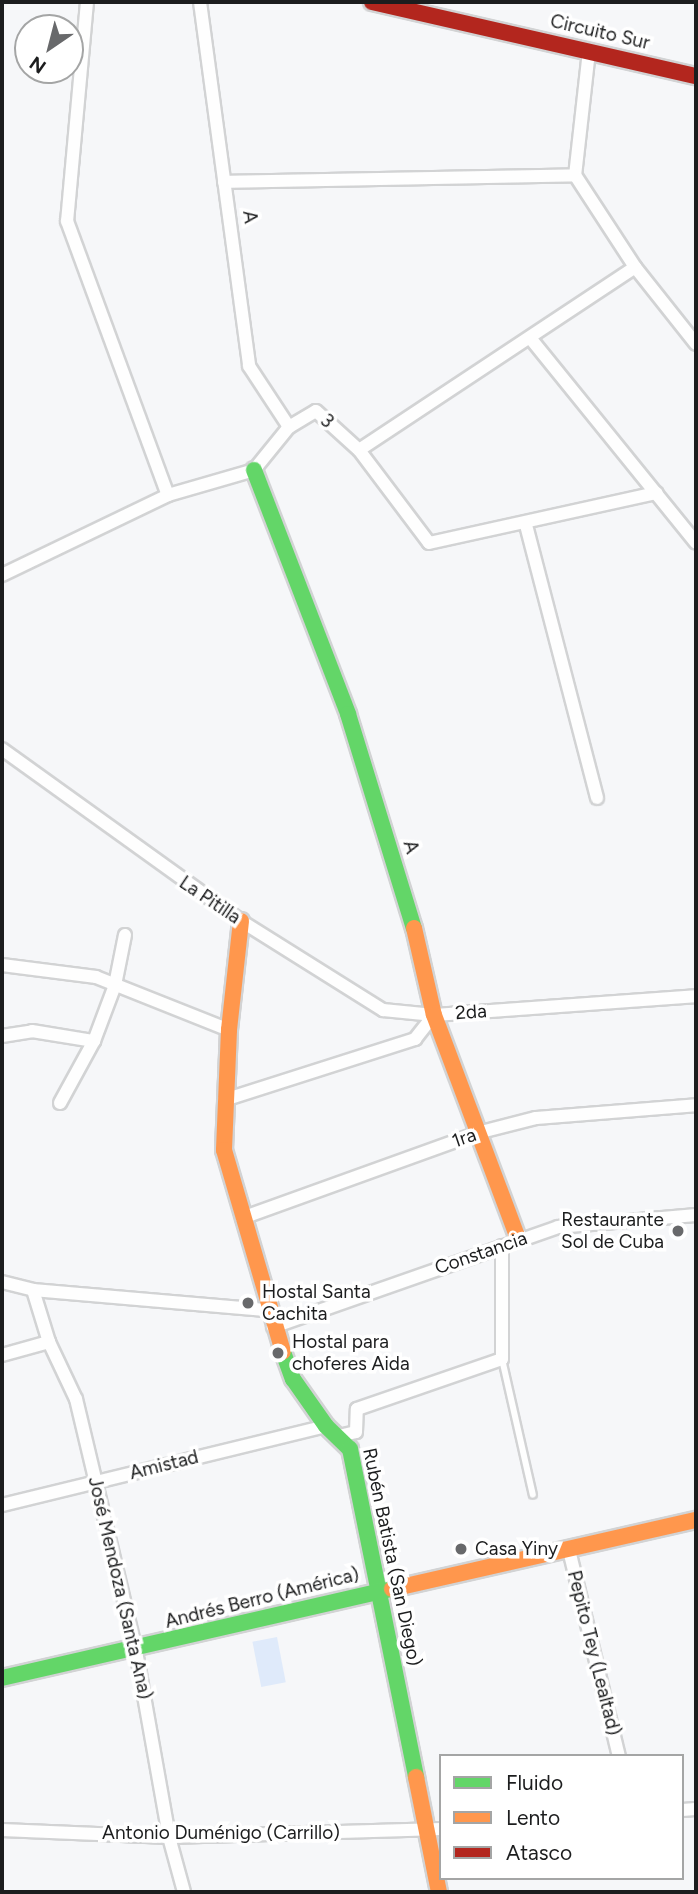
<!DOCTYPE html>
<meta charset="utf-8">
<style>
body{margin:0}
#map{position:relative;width:698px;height:1894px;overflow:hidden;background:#f6f7f9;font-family:Figtree,sans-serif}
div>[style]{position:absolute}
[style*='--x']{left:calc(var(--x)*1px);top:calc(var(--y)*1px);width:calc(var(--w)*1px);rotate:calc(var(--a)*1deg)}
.green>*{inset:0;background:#dfeafa;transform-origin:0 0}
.roads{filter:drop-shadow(2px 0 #d2d3d4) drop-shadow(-2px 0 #d2d3d4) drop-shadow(0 2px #d2d3d4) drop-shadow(0 -2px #d2d3d4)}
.lane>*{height:6px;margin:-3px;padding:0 3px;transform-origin:3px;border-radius:3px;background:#fefefe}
.street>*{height:12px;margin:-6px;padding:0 6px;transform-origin:6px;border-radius:6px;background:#fefefe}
.fast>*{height:16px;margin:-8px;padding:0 8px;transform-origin:8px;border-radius:8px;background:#63d668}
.slow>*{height:16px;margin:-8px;padding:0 8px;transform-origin:8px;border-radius:8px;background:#ff974d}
.jam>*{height:16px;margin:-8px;padding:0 8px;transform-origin:8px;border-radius:8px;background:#b3261e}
.dots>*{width:19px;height:19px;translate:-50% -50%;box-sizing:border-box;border:4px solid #fff;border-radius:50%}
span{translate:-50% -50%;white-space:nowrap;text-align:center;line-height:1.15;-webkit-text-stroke:7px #fff;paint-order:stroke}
.street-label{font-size:19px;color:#1c1d1e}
.poi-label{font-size:19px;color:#1c1d1e}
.right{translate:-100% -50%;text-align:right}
.left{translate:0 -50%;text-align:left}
.frame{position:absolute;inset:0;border:4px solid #1c1d1e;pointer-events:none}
.legend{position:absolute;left:439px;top:1754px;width:245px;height:126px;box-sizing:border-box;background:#fff;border:2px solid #a4a5a5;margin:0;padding:9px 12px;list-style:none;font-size:21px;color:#1c1d1e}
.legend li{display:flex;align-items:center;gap:14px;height:35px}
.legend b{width:35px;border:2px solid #a4a5a5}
.north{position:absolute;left:14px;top:14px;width:70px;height:70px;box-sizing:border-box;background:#fff;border:2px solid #a4a5a5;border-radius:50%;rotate:215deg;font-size:19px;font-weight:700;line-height:28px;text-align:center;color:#1c1d1e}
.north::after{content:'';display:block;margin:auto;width:24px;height:32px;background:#68696b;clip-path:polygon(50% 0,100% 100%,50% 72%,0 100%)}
</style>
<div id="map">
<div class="green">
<i style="left:277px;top:1637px;width:46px;height:25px;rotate:79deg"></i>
</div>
<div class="roads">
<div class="lane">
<i style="--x:502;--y:1359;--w:139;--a:77.2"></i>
</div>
<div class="street">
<i style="--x:87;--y:2;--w:220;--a:95.2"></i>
<i style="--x:67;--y:221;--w:292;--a:69.8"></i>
<i style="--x:200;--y:2;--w:367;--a:82.3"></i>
<i style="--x:249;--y:366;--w:73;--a:56.7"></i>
<i style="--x:589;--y:51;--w:125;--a:96.4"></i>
<i style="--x:575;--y:175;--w:110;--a:56.9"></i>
<i style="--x:635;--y:267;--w:98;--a:51.6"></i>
<i style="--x:224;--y:182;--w:351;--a:-1.1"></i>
<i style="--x:531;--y:339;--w:262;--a:51"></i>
<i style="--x:359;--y:450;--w:331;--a:-33.5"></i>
<i style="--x:526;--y:525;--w:282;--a:75.4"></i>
<i style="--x:2;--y:575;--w:184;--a:-25.7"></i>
<i style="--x:168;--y:495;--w:90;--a:-16.2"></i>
<i style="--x:254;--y:470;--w:55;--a:-50.9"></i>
<i style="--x:289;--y:427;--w:31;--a:-31"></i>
<i style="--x:316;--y:411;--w:58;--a:42.2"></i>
<i style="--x:359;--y:450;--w:116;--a:53"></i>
<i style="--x:429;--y:543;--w:233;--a:-12.4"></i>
<i style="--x:2;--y:749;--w:294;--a:35.7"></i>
<i style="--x:241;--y:921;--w:168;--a:32.1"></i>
<i style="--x:383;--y:1010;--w:51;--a:5.6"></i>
<i style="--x:434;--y:1015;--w:263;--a:-4.1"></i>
<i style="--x:2;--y:965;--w:95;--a:7.3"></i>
<i style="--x:96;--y:977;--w:143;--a:21.7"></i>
<i style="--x:2;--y:1036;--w:30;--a:-9"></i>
<i style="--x:32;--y:1031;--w:63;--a:9.2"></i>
<i style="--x:224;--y:1100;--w:201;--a:-17.7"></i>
<i style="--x:415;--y:1039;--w:31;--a:-52"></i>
<i style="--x:60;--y:1103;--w:71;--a:-61.3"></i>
<i style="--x:94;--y:1041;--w:60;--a:-69.4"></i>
<i style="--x:115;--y:985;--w:51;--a:-78.7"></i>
<i style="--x:242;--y:1218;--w:254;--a:-19.8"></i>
<i style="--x:481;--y:1132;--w:57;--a:-14.3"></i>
<i style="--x:536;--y:1118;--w:161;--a:-4.6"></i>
<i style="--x:2;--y:1282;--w:32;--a:14"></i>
<i style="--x:33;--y:1290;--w:236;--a:4.9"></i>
<i style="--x:33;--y:1290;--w:54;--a:72.9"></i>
<i style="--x:49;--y:1342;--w:63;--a:64.7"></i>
<i style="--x:76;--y:1399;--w:259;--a:76.6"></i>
<i style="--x:136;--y:1651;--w:189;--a:79.9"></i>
<i style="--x:169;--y:1837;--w:57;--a:74.7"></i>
<i style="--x:273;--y:1327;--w:302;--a:-19.3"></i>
<i style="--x:558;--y:1227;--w:139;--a:-5"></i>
<i style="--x:2;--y:1355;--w:49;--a:-15.5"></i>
<i style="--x:339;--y:1436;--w:17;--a:-13"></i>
<i style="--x:356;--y:1432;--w:23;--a:-88"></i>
<i style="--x:357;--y:1409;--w:153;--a:-19"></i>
<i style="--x:502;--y:1359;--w:113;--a:-90"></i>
<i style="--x:2;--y:1505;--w:333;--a:-13.7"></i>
<i style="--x:569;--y:1550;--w:212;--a:76.4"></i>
<i style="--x:682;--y:1810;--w:14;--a:-4"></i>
<i style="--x:2;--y:1830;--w:167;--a:2.4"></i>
<i style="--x:169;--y:1837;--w:272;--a:-1.7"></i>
</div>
<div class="fast">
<i style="--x:254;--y:470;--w:261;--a:68.9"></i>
<i style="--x:348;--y:714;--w:224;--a:72.9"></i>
<i style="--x:283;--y:1352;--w:29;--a:70"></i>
<i style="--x:293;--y:1379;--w:57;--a:54.9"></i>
<i style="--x:326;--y:1426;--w:33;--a:44"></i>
<i style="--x:350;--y:1449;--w:335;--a:78.6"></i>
<i style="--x:2;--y:1678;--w:400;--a:-12.9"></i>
</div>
<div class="slow">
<i style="--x:241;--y:921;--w:110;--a:96.3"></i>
<i style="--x:229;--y:1030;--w:120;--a:92.4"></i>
<i style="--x:224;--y:1150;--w:210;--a:73.7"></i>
<i style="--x:414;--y:928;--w:89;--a:77.1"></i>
<i style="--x:434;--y:1015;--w:239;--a:69.4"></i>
<i style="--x:392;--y:1589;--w:312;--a:-12.8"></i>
<i style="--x:416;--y:1777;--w:117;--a:78.7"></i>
</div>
<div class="jam">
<i style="--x:372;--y:2;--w:332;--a:12.9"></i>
</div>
</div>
<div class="dots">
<i style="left:678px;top:1231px;background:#68696b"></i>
<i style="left:248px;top:1303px;background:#68696b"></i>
<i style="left:278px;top:1353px;background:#68696b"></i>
<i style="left:461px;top:1549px;background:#68696b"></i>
</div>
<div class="street-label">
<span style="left:600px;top:32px;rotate:13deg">Circuito Sur</span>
<span style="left:250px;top:217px;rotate:82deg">A</span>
<span style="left:327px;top:421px;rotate:42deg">3</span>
<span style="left:411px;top:847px;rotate:73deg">A</span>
<span style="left:210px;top:900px;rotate:34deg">La Pitilla</span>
<span style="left:471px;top:1012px;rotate:-4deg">2da</span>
<span style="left:464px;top:1138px;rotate:-19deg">1ra</span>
<span style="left:481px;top:1253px;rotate:-19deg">Constancia</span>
<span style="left:164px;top:1465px;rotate:-14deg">Amistad</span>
<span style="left:392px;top:1557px;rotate:78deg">Rubén Batista (San Diego)</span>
<span style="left:120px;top:1588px;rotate:77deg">José Mendoza (Santa Ana)</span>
<span style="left:262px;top:1598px;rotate:-14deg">Andrés Berro (América)</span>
<span style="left:594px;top:1653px;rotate:76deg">Pepito Tey (Lealtad)</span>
<span style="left:221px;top:1833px">Antonio Duménigo (Carrillo)</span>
</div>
<div class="poi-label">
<span class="right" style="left:664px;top:1231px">Restaurante<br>Sol de Cuba</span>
<span class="left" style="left:262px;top:1303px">Hostal Santa<br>Cachita</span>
<span class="left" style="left:292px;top:1353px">Hostal para<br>choferes Aida</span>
<span class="left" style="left:475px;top:1549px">Casa Yiny</span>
</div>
<div class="frame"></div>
<ul class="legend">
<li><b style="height:9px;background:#63d668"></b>Fluido</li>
<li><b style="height:9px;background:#ff974d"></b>Lento</li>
<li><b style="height:9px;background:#b3261e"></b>Atasco</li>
</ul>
<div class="north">N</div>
</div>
